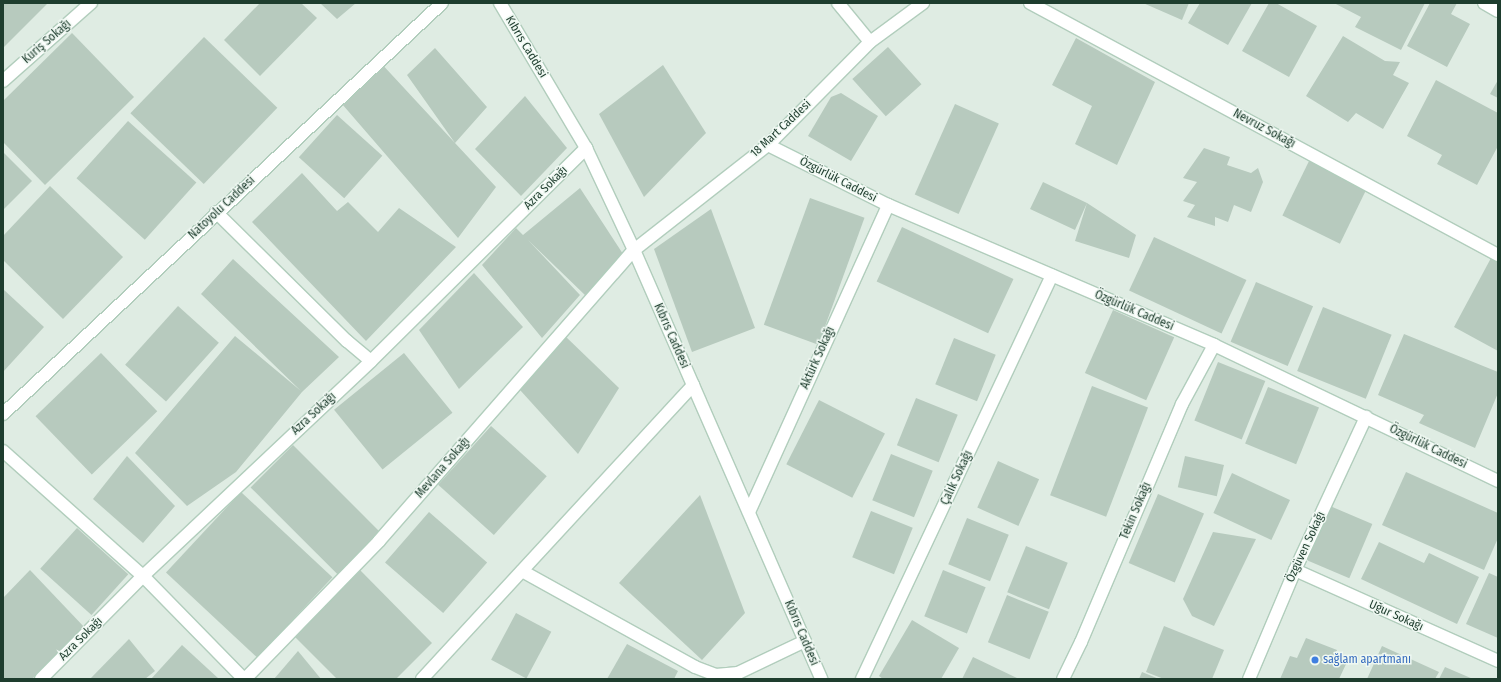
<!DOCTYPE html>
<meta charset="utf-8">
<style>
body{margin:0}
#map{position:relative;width:1501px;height:682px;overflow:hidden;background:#dfece3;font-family:"Fira Sans Condensed",sans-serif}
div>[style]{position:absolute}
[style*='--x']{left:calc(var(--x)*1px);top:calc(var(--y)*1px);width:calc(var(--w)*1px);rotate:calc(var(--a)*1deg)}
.building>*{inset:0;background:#b7cabe;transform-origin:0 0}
.roads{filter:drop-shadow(1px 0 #b1cdbc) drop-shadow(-1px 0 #b1cdbc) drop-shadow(0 1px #b1cdbc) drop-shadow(0 -1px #b1cdbc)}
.street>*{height:12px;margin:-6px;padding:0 6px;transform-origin:6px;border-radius:6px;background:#fff}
.secondary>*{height:12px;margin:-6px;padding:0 6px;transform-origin:6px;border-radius:6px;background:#fff}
.dots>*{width:11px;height:11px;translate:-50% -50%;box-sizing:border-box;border:2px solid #eff8f2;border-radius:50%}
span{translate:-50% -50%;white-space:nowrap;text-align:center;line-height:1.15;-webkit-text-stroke:3px #eff8f2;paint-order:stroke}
.street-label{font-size:12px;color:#1e3d2e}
.shop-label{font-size:12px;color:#366cbe}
.left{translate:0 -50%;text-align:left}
.frame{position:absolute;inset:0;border:4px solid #1e3d2e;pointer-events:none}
</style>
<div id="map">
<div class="building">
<i style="clip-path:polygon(3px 3px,48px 3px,3px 48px)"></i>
<i style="clip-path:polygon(260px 3px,301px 3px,317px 18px,260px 76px,224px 40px)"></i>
<i style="clip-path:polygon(320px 3px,356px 3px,337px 19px)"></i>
<i style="clip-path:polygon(1143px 3px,1189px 3px,1182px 20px)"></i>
<i style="clip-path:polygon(1200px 3px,1252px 3px,1228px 45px,1188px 23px)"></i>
<i style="clip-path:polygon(1269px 3px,1276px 3px,1317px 26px,1289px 77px,1242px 51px)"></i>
<i style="clip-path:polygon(1334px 3px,1425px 3px,1401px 50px,1355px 27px,1361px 17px)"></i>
<i style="clip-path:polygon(1430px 3px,1457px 3px,1451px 14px,1470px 24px,1447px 67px,1407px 46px)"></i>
<i style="clip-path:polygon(72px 33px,134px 97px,45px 185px,3px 142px,3px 101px)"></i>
<i style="clip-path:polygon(1343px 36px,1385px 61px,1400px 62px,1393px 75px,1409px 83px,1383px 129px,1356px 113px,1348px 122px,1306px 96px)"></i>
<i style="left:204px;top:37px;width:102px;height:106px;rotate:44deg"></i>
<i style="clip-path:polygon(1076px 38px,1155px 82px,1117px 165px,1075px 144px,1092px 106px,1052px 85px)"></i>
<i style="left:888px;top:47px;width:50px;height:48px;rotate:48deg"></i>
<i style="clip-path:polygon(435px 48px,487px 107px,455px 143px,496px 187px,458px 238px,342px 104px,379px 61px,455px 143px,407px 75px)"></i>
<i style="clip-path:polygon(663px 65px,706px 133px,644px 197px,599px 114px)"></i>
<i style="clip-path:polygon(1436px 80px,1498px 113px,1498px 146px,1477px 185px,1437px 164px,1442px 155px,1407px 136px)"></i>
<i style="clip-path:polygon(1498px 80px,1498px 98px,1490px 94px)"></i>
<i style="clip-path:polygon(841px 93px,878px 116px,851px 161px,808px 136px,831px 97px)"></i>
<i style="clip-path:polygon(525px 96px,567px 148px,521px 196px,475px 149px)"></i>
<i style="left:955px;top:104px;width:48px;height:99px;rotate:24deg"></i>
<i style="left:337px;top:115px;width:61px;height:57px;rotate:42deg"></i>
<i style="left:128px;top:121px;width:92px;height:77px;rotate:42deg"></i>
<i style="clip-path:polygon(1204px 148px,1230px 157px,1227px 165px,1251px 173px,1258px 168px,1263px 182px,1251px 212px,1234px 205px,1228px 222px,1215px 217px,1215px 226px,1187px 217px,1195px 205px,1183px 201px,1197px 182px,1183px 178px)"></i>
<i style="clip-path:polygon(3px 152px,32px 181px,3px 210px)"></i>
<i style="left:1310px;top:159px;width:64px;height:63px;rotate:26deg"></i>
<i style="clip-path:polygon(302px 173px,337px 211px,348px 202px,378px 232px,399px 208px,456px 247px,366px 341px,252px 222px)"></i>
<i style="clip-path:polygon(1043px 182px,1087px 203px,1136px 235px,1129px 258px,1075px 241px,1087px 203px,1075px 230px,1030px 209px)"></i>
<i style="clip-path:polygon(50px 186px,123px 257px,63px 319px,3px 260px,3px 236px)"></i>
<i style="clip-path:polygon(580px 188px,623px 254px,586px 296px,528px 240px,580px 295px,542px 338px,482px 265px,516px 228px,523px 235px)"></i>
<i style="left:810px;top:198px;width:58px;height:135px;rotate:20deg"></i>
<i style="clip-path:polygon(711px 209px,755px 328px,692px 352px,654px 249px)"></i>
<i style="left:902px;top:227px;width:123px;height:60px;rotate:25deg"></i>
<i style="left:1154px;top:237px;width:102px;height:59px;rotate:25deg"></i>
<i style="clip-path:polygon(1491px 258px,1498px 262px,1498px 351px,1454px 327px)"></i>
<i style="clip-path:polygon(233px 259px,339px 357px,302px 392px,236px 472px,187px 506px,135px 453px,235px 336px,301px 391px,201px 294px)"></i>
<i style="clip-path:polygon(474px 273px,523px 327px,459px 389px,419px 330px)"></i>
<i style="left:1256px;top:282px;width:62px;height:65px;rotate:23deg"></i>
<i style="clip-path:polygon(3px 289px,44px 327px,3px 372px)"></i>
<i style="left:178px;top:306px;width:55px;height:79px;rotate:42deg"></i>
<i style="left:1323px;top:307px;width:74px;height:69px;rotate:22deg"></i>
<i style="left:1113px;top:310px;width:67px;height:69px;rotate:24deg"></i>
<i style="clip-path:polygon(1404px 334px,1498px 372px,1498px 393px,1475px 448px,1419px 423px,1424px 415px,1378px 395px)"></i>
<i style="clip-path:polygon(564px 335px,619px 388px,578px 454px,520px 390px)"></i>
<i style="left:954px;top:338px;width:45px;height:50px;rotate:22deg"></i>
<i style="left:101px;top:353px;width:81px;height:91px;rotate:46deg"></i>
<i style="left:404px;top:353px;width:77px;height:90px;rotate:51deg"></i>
<i style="left:1218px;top:362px;width:51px;height:63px;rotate:22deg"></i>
<i style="left:1092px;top:386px;width:60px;height:117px;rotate:21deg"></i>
<i style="left:1268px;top:387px;width:55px;height:61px;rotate:22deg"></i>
<i style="left:916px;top:398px;width:45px;height:51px;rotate:22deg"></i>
<i style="left:819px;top:400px;width:74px;height:72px;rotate:27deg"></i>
<i style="left:491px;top:426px;width:75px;height:79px;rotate:42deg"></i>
<i style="left:293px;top:445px;width:124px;height:60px;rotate:45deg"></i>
<i style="left:891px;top:454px;width:45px;height:50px;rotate:22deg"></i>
<i style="clip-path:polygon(127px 456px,175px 506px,143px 543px,93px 499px)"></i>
<i style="left:1185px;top:456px;width:40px;height:32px;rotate:13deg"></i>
<i style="left:998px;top:461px;width:45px;height:51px;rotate:24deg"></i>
<i style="clip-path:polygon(1406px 472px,1498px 513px,1498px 538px,1484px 570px,1382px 525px)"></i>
<i style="left:1232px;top:473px;width:64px;height:44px;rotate:25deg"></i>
<i style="left:241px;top:492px;width:125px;height:110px;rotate:43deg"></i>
<i style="left:1158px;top:494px;width:50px;height:75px;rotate:23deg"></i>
<i style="clip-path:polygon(700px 495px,745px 613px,702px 660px,619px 583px)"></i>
<i style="left:1330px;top:506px;width:46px;height:59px;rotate:23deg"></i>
<i style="left:871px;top:511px;width:45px;height:50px;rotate:22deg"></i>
<i style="left:429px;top:512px;width:77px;height:67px;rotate:41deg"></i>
<i style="left:967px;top:518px;width:45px;height:50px;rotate:22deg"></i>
<i style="left:77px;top:528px;width:69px;height:55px;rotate:42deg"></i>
<i style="clip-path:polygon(1213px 532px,1256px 539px,1214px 626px,1192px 616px,1183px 599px)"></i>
<i style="clip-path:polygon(1379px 542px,1424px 563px,1429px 553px,1479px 577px,1457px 624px,1361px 579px)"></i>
<i style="left:1026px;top:546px;width:45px;height:50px;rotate:22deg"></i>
<i style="clip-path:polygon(359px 569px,432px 643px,396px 679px,337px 679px,293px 635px)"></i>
<i style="clip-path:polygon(30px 570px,86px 629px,32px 679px,3px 679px,3px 598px)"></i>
<i style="left:943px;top:570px;width:46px;height:50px;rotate:22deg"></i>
<i style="clip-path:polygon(1489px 573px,1498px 577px,1498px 638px,1466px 624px)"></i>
<i style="left:1007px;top:595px;width:45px;height:51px;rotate:22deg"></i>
<i style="left:516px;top:613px;width:40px;height:53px;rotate:28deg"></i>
<i style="clip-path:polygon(912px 620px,959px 648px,941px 679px,883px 679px,879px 676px)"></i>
<i style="clip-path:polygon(1164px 626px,1224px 650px,1212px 679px,1164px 679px,1146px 672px)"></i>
<i style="clip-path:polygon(1306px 638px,1337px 650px,1335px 657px,1347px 662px,1339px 679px,1280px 679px,1290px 656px,1297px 658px)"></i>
<i style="clip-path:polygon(129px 639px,155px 671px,145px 679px,90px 679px)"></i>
<i style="clip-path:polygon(627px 644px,678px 671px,674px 679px,607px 679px)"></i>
<i style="clip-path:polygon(182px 645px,219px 679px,151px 679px)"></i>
<i style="clip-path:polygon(1382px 646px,1439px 672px,1435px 679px,1367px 679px)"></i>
<i style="clip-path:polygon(298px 651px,321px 679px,274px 679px)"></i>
<i style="clip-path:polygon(973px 657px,1019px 679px,962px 679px)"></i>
<i style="clip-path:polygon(1445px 667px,1473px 679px,1439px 679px)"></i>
<i style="clip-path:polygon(1142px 672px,1159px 679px,1139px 679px)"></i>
</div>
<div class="roads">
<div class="street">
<i style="--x:838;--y:3;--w:50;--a:50.6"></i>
<i style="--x:1030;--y:3;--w:532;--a:28.3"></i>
<i style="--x:1484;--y:3;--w:16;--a:30"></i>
<i style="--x:3;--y:81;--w:118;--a:-41.6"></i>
<i style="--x:768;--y:145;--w:134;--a:26.6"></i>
<i style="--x:888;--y:205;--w:355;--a:23.2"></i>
<i style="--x:1214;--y:345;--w:315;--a:25.6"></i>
<i style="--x:216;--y:212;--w:184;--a:44.6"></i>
<i style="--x:347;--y:341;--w:31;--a:40"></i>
<i style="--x:3;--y:451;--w:188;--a:41.8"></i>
<i style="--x:143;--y:576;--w:144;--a:45.6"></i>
<i style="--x:749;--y:512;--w:337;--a:-65.6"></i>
<i style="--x:1295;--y:570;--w:222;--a:24.1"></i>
<i style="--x:522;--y:571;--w:198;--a:29"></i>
<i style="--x:695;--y:667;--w:22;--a:21"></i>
<i style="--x:716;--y:675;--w:22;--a:-5"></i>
<i style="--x:738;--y:673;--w:74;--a:-25.5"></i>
<i style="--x:41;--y:679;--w:145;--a:-45.3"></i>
<i style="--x:143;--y:576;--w:313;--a:-43.3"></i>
<i style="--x:371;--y:361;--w:303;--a:-44.7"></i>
<i style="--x:245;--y:679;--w:192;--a:-45.8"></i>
<i style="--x:379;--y:541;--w:387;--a:-48.8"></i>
<i style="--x:634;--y:250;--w:170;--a:-38.1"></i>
<i style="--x:768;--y:145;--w:145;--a:-45.3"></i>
<i style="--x:870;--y:42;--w:66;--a:-36.3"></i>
<i style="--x:422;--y:679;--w:400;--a:-47.3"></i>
<i style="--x:862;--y:679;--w:446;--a:-64.8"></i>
<i style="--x:1063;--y:679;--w:41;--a:-64.1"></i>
<i style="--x:1081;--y:642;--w:259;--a:-67"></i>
<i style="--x:1182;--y:404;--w:67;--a:-61.5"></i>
<i style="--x:1249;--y:679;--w:118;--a:-67.1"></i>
<i style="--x:1295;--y:570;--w:169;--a:-65.1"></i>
</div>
<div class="secondary">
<i style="--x:500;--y:3;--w:169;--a:59.3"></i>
<i style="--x:586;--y:148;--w:113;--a:64.8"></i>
<i style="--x:634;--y:250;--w:468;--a:66.4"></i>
<i style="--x:3;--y:414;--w:601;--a:-43.11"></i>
</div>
</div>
<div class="dots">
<i style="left:1315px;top:660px;background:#3f7fe0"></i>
</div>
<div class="street-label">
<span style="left:47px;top:42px;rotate:-41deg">Kuriş Sokağı</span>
<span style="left:526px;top:47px;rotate:59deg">Kıbrıs Caddesi</span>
<span style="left:781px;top:129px;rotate:-43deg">18 Mart Caddesi</span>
<span style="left:1264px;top:129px;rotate:28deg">Nevruz Sokağı</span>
<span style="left:838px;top:180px;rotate:27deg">Özgürlük Caddesi</span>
<span style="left:546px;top:188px;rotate:-45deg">Azra Sokağı</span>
<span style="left:222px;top:208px;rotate:-43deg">Natoyolu Caddesi</span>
<span style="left:1134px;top:311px;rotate:23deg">Özgürlük Caddesi</span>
<span style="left:671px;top:336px;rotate:66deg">Kıbrıs Caddesi</span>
<span style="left:818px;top:358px;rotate:-66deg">Aktürk Sokağı</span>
<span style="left:314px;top:414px;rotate:-43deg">Azra Sokağı</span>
<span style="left:1428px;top:447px;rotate:26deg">Özgürlük Caddesi</span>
<span style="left:443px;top:468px;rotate:-49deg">Mevlana Sokağı</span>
<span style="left:957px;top:478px;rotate:-65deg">Çalık Sokağı</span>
<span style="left:1136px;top:511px;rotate:-67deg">Tekin Sokağı</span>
<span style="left:1306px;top:547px;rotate:-65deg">Özgüven Sokağı</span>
<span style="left:1396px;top:616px;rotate:24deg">Uğur Sokağı</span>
<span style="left:801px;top:633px;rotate:67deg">Kıbrıs Caddesi</span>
<span style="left:81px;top:639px;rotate:-45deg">Azra Sokağı</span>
</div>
<div class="shop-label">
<span class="left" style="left:1323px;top:660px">sağlam apartmanı</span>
</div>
<div class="frame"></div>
</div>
